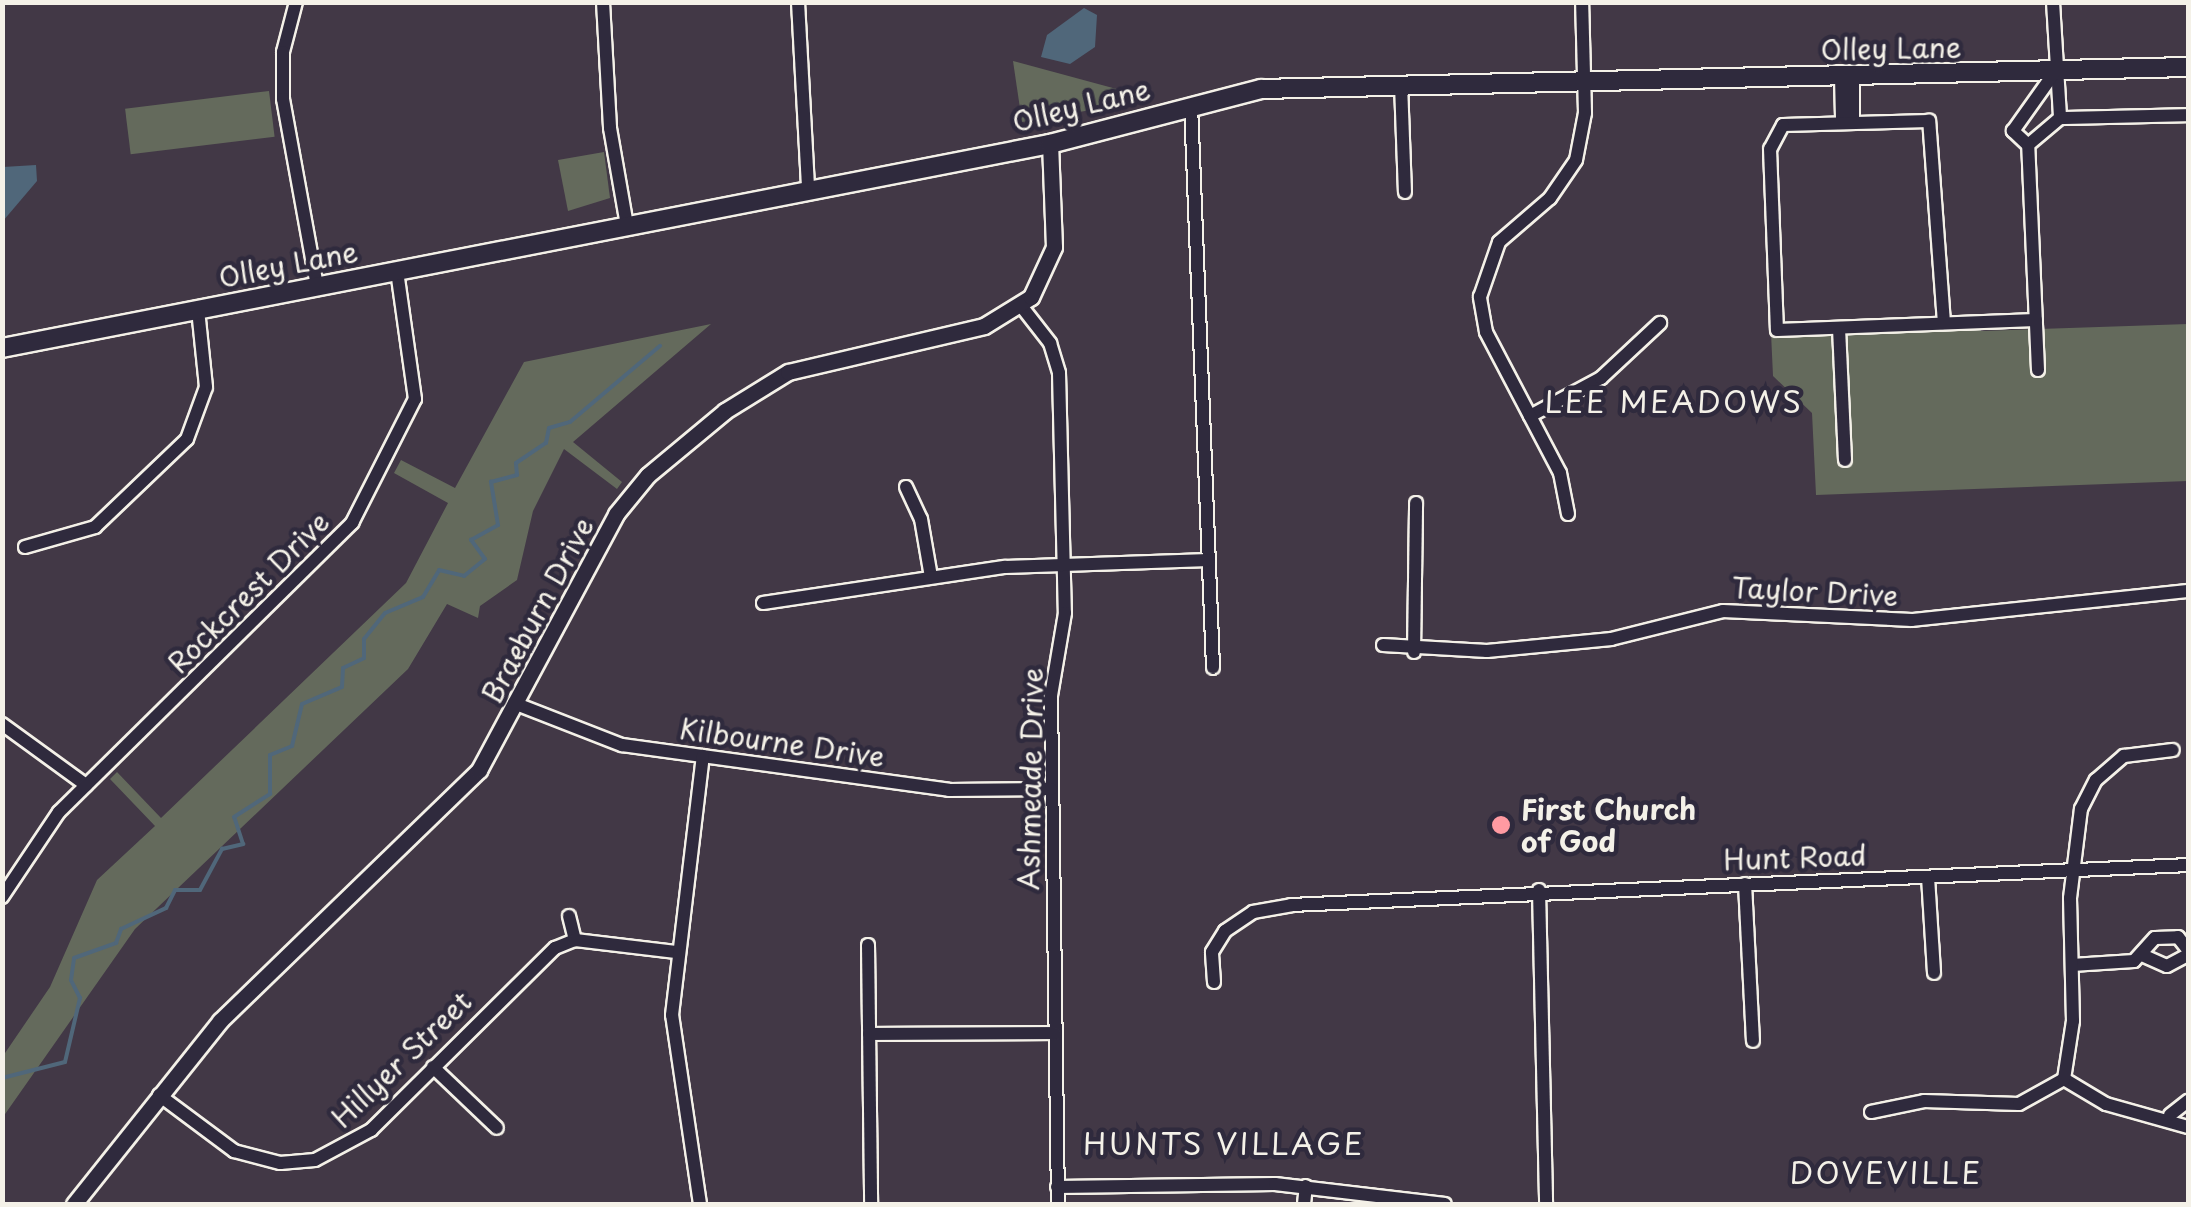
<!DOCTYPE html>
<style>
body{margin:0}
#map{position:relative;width:2191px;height:1207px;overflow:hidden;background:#423846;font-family:"Playpen Sans",sans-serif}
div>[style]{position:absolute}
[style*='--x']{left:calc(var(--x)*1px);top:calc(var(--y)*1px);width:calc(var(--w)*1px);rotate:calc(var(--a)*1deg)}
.green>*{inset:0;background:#646a5c;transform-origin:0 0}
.water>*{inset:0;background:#50677a}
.stream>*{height:4px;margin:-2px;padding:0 2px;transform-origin:2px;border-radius:2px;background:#50677a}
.roads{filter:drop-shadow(2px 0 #f4f1e8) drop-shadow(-2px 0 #f4f1e8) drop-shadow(0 2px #f4f1e8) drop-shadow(0 -2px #f4f1e8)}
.minor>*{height:12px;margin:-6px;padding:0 6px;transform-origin:6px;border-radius:6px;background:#2f2a3d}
.tertiary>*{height:15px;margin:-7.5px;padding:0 7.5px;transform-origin:7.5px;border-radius:7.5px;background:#2f2a3d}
.secondary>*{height:18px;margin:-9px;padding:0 9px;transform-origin:9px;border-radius:9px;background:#2f2a3d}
.dots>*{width:28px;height:28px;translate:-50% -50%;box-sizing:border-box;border:5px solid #2f2a3d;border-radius:50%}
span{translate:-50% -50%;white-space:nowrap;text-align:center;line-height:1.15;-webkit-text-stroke:9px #2f2a3d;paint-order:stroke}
.street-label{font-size:28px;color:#f4f1e8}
.poi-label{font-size:28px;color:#f4f1e8;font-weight:700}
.left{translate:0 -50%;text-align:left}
.neighbourhood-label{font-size:30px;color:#f4f1e8;letter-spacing:2.5px}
.frame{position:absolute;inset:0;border:5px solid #f4f1e8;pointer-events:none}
</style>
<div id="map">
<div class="green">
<i style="clip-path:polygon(1013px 61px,1124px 91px,1125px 104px,1022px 122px)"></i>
<i style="left:269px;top:91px;width:46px;height:145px;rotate:83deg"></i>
<i style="clip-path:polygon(604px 152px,610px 198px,568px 211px,558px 160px)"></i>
<i style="clip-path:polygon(1979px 323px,1981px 331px,2188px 324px,2188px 481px,1816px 495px,1812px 413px,1773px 376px,1771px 333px)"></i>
<i style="clip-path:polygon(711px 324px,573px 442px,622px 482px,617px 489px,564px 449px,533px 511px,517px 580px,480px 606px,478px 618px,447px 604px,408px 669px,135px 929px,3px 1117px,3px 1056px,50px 987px,97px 880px,155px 826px,110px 779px,117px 772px,161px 818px,406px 583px,448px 503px,394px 473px,401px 460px,455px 488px,524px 362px)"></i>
</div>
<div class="water">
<i style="clip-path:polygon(1084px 8px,1097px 15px,1095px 47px,1070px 64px,1041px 57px,1047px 35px)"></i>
<i style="clip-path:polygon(36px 165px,37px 181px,3px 221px,3px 167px)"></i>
</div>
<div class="stream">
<i style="--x:2;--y:1078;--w:65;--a:-14.3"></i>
<i style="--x:65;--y:1062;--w:66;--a:-76.8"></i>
<i style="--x:80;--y:998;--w:20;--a:-117"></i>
<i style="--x:71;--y:980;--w:22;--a:-82"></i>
<i style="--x:74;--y:958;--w:45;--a:-19.7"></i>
<i style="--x:116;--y:943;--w:15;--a:-70"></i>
<i style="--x:121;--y:929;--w:50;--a:-25"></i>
<i style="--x:166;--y:908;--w:20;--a:-63"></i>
<i style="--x:175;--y:890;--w:25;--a:0"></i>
<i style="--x:200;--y:890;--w:47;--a:-61.8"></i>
<i style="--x:222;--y:849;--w:22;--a:-13"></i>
<i style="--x:243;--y:844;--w:28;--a:-108"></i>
<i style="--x:234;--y:817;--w:43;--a:-32.6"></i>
<i style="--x:270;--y:794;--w:39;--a:-90"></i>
<i style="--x:270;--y:755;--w:24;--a:-22"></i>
<i style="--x:292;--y:746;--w:43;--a:-76.6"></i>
<i style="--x:302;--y:704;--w:43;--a:-23"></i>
<i style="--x:342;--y:687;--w:19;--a:-87"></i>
<i style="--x:343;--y:668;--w:23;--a:-25"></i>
<i style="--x:364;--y:658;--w:19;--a:-90"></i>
<i style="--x:364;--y:639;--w:33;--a:-51"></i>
<i style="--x:385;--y:613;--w:41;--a:-22.8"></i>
<i style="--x:423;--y:597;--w:31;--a:-59"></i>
<i style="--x:439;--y:570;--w:26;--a:13"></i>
<i style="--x:464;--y:576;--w:27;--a:-39"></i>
<i style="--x:485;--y:559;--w:24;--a:-126"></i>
<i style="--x:471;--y:540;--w:31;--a:-29"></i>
<i style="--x:498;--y:525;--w:44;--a:-99.2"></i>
<i style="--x:491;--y:482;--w:27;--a:-15"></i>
<i style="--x:517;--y:475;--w:12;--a:-95"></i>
<i style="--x:516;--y:463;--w:36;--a:-34"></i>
<i style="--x:546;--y:443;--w:15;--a:-79"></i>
<i style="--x:549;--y:428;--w:22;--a:-16"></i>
<i style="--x:570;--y:422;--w:118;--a:-40.2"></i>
</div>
<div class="roads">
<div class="minor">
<i style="--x:296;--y:2;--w:52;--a:104.6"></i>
<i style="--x:283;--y:52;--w:47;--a:90"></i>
<i style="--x:283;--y:99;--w:191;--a:79.7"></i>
<i style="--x:603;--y:2;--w:126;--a:86.8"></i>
<i style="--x:610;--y:128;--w:98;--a:80.1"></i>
<i style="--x:798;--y:2;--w:187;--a:86.9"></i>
<i style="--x:2053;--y:2;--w:116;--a:86.5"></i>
<i style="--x:1841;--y:76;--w:42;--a:88.6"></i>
<i style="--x:1401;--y:84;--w:108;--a:87.9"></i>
<i style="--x:1191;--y:105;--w:563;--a:87.76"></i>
<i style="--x:1853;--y:117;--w:41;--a:-90"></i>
<i style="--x:2028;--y:145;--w:42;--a:-40.2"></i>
<i style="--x:2060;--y:118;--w:128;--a:-1.3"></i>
<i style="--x:1022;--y:307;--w:46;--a:52.1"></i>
<i style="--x:1050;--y:343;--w:31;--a:73"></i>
<i style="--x:1059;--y:373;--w:240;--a:88.6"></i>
<i style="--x:1065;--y:613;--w:84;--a:99.6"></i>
<i style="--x:1051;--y:696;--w:508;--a:89.21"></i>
<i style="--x:1944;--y:323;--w:203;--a:-94.2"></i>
<i style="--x:1929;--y:121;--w:146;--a:178.4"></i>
<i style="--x:1783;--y:125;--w:27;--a:118"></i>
<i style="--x:1770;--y:149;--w:181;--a:87.8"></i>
<i style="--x:1777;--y:330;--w:259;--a:-2.2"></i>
<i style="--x:1839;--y:328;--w:132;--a:87.4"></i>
<i style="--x:2038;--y:370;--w:225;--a:-92.5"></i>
<i style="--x:2028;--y:145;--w:21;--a:-137"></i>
<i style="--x:2013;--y:131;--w:72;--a:-54.6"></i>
<i style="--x:1530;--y:416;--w:81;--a:-28.2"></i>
<i style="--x:1601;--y:378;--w:81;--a:-43"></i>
<i style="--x:906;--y:487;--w:35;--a:65"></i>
<i style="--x:921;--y:519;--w:59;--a:80.2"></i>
<i style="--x:1568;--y:514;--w:42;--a:-101"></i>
<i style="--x:1560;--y:473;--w:159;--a:-117.7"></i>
<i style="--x:1486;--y:332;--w:36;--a:-100"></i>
<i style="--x:1480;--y:297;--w:58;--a:-70.9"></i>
<i style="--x:1499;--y:242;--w:67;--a:-40.8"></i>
<i style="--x:1550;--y:198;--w:46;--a:-55.6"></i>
<i style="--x:1576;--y:160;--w:48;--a:-79.2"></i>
<i style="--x:1585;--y:113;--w:111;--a:-91.5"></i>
<i style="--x:25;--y:547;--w:73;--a:-15.9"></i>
<i style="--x:95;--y:527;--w:127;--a:-43.7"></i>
<i style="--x:187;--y:439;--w:55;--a:-69.9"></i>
<i style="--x:206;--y:387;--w:77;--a:-95.9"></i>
<i style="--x:763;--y:603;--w:245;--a:-8.5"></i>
<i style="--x:1005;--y:567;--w:204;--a:-2"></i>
<i style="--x:1383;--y:645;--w:104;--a:3.3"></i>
<i style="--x:1487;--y:651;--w:125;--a:-5.5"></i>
<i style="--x:1611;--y:639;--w:115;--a:-14"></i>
<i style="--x:1723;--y:611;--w:189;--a:2.7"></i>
<i style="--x:1912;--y:620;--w:278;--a:-6"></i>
<i style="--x:1414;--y:652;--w:149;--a:-89.2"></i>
<i style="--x:514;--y:703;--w:116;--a:21.3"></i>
<i style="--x:622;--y:745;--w:330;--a:7.8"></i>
<i style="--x:949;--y:790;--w:102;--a:-0.6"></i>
<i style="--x:2;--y:724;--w:104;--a:36"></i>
<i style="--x:1928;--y:877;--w:96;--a:86.4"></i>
<i style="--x:1745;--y:884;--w:157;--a:87.1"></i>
<i style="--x:1539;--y:890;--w:314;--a:88.7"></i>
<i style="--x:2;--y:897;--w:102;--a:-56.2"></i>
<i style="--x:59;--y:812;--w:412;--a:-44.6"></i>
<i style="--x:352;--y:523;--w:139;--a:-63.1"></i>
<i style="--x:415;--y:399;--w:129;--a:-98"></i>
<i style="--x:569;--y:916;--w:25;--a:76"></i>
<i style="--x:868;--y:945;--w:259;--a:89.3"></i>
<i style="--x:2142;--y:955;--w:27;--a:24"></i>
<i style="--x:2167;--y:966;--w:24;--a:-28"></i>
<i style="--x:2072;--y:965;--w:62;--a:-3.7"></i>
<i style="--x:2134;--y:961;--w:31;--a:-48"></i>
<i style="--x:2155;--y:938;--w:23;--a:-2"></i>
<i style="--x:2178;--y:937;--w:16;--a:52"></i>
<i style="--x:1214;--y:982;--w:30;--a:-94"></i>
<i style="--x:1212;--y:952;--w:25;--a:-58"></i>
<i style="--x:1225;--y:931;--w:34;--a:-34"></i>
<i style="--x:1253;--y:912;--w:39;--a:-10"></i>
<i style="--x:1291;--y:905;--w:898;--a:-2.55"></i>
<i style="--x:869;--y:1034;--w:186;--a:-0.3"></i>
<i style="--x:433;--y:1067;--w:88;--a:43.6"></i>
<i style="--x:2064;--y:1079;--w:49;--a:30.8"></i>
<i style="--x:2106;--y:1104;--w:85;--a:15.7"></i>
<i style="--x:159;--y:1095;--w:94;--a:36.7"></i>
<i style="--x:234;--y:1151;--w:48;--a:14.6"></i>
<i style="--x:280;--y:1163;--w:35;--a:-5"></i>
<i style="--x:315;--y:1160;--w:64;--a:-28.2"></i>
<i style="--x:371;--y:1130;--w:259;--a:-44.7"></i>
<i style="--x:555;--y:948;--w:22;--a:-22"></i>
<i style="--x:575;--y:940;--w:102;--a:6.8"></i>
<i style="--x:1871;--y:1112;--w:54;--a:-11.7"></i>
<i style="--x:1924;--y:1101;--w:95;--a:1.8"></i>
<i style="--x:2019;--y:1104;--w:51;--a:-29.1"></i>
<i style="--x:2064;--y:1079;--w:59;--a:-81.2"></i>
<i style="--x:2073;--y:1021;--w:123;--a:-91.4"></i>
<i style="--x:2070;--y:898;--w:90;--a:-83"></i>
<i style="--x:2081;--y:809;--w:33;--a:-63"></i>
<i style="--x:2096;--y:780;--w:37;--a:-41"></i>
<i style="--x:2124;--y:756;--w:49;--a:-7"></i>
<i style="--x:2170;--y:1115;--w:23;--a:-38"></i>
<i style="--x:1057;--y:1187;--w:218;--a:-0.8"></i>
<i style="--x:1275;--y:1184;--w:171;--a:6.7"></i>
<i style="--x:700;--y:1204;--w:191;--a:-98.4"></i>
<i style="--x:672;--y:1015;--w:261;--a:-83.2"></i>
<i style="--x:1304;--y:1204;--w:18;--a:-84"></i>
</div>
<div class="tertiary">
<i style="--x:74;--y:1204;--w:234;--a:-51.4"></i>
<i style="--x:220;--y:1021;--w:361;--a:-44.1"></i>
<i style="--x:479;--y:770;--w:290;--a:-61.8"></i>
<i style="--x:616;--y:514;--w:50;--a:-50.6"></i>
<i style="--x:648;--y:475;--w:100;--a:-39.7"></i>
<i style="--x:725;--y:411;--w:74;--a:-31.8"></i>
<i style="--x:788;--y:372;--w:201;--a:-13.2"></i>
<i style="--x:984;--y:326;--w:55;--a:-31.7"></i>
<i style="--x:1031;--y:297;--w:55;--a:-65.3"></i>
<i style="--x:1054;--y:247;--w:103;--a:-92.2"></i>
</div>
<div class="secondary">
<i style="--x:2;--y:348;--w:1068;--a:-11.02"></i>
<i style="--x:1050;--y:144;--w:218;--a:-14.6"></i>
<i style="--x:1261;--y:89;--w:927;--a:-1.36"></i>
</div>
</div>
<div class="dots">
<i style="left:1501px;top:825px;background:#ff9aa2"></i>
</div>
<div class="street-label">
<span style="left:1891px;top:48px;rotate:-1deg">Olley Lane</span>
<span style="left:1081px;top:105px;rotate:-14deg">Olley Lane</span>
<span style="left:288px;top:264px;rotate:-11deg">Olley Lane</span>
<span style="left:1815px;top:591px;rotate:3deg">Taylor Drive</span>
<span style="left:248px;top:592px;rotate:-45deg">Rockcrest Drive</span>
<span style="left:537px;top:610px;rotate:-62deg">Braeburn Drive</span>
<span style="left:782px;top:742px;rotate:8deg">Kilbourne Drive</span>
<span style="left:1030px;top:779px;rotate:-89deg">Ashmeade Drive</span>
<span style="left:1795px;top:857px;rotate:-2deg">Hunt Road</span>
<span style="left:401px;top:1059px;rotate:-44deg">Hillyer Street</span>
</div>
<div class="poi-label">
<span class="left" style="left:1521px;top:825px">First Church<br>of God</span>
</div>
<div class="neighbourhood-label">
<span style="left:1674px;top:401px">LEE MEADOWS</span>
<span style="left:1224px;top:1143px">HUNTS VILLAGE</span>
<span style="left:1886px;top:1172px">DOVEVILLE</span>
</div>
<div class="frame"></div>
</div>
